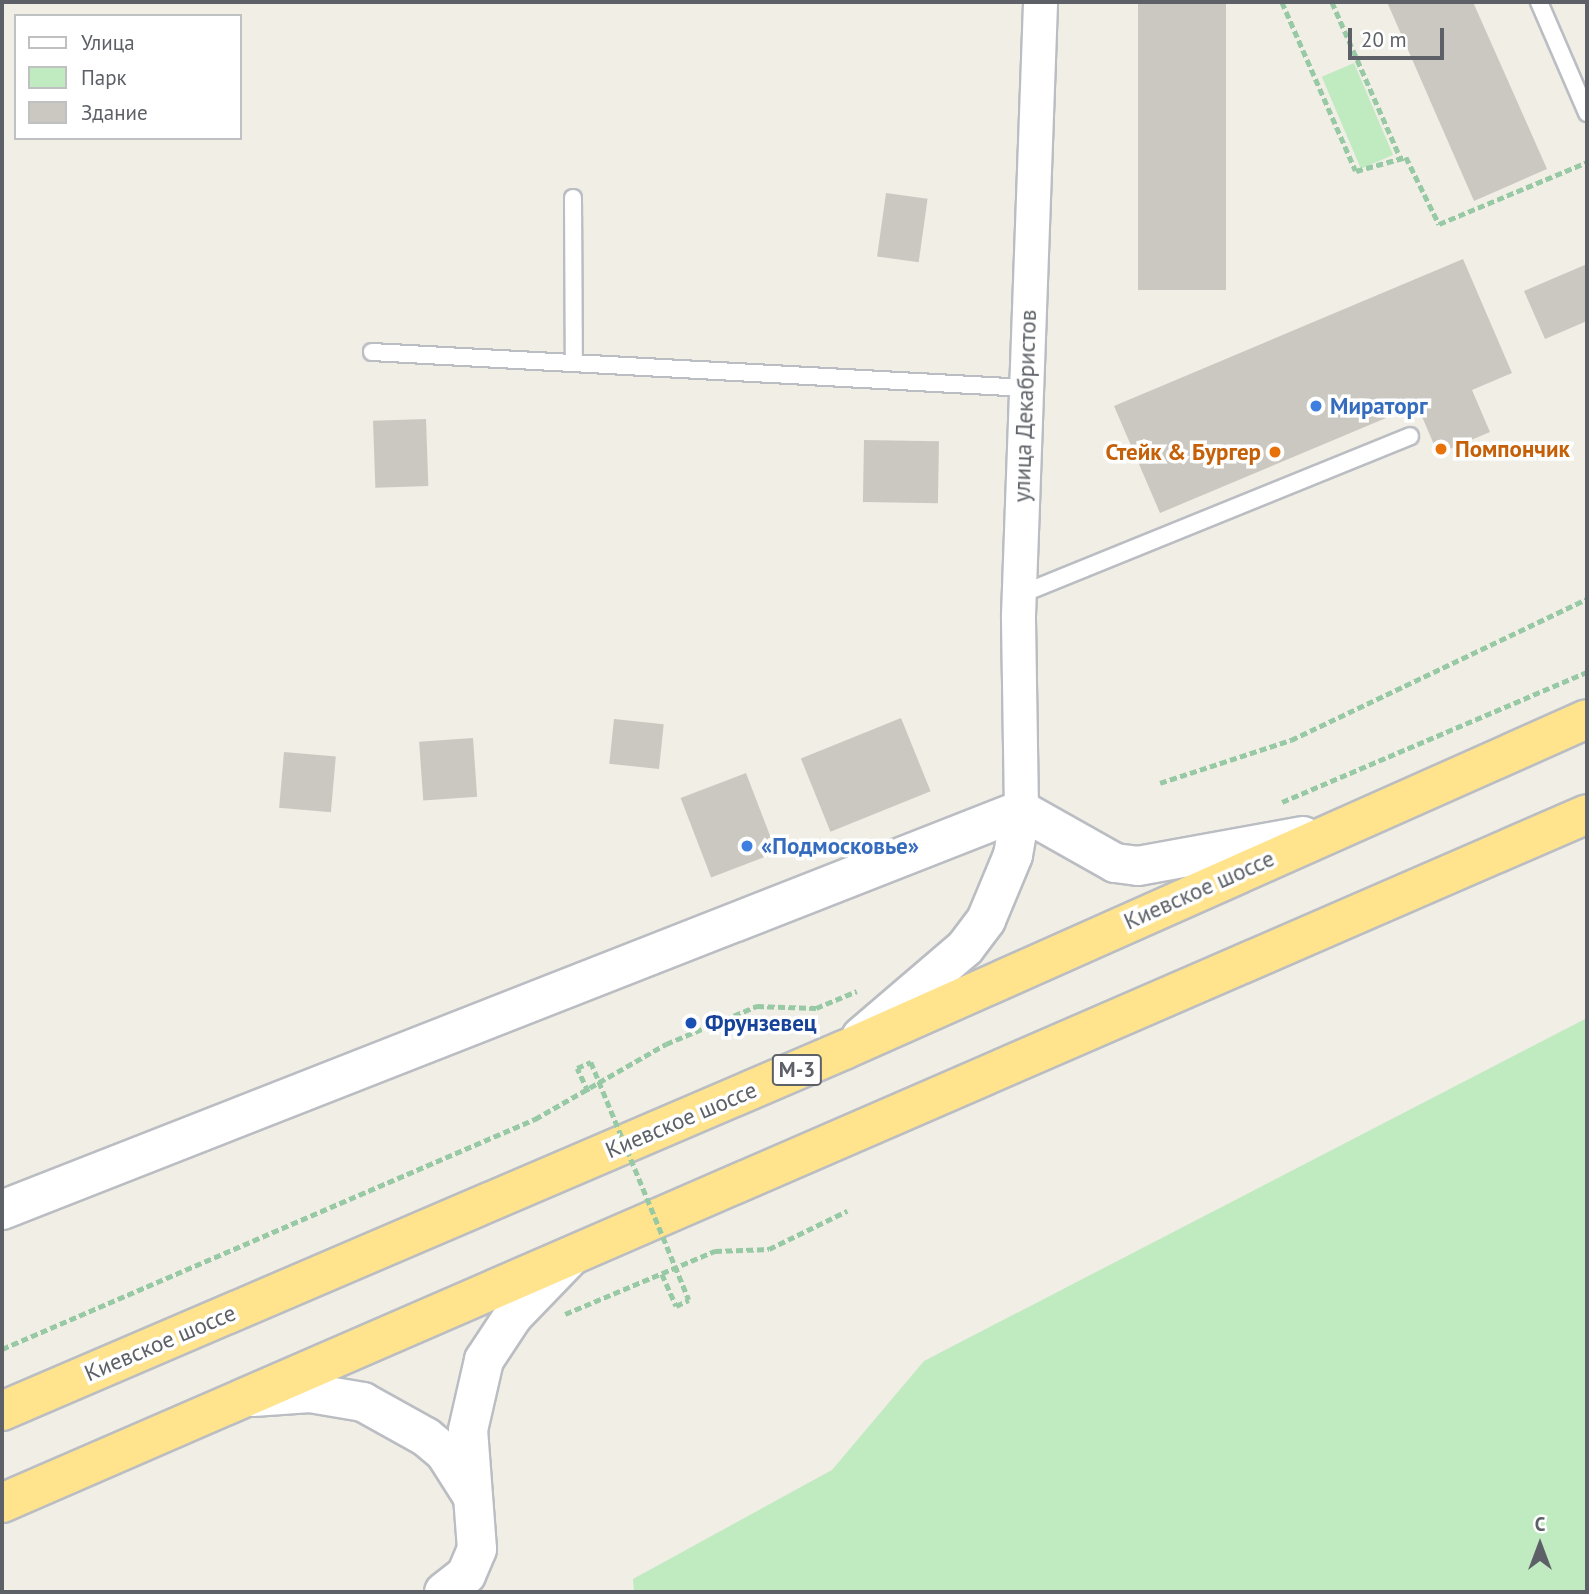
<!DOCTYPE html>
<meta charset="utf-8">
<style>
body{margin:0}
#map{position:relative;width:1589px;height:1594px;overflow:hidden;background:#f0eee5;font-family:"PT Sans",sans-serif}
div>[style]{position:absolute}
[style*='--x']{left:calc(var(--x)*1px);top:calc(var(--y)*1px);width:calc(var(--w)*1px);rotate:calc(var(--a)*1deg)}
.green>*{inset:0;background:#c0eac0;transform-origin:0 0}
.building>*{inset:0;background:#cbc8c2;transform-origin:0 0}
.path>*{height:4.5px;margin-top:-2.25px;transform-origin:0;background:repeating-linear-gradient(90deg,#97c9a5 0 7px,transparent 0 10.5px)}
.roads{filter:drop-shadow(2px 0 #babdc2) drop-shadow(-2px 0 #babdc2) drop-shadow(0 2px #babdc2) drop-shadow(0 -2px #babdc2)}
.lane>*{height:16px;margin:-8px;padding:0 8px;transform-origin:8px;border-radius:8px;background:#fff}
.street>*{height:33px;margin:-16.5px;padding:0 16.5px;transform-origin:16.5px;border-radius:16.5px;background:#fff}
.secondary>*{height:38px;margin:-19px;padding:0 19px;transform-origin:19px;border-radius:19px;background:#fff}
.highway>*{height:38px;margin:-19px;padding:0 19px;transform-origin:19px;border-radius:19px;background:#ffe38d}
.path-bridge>*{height:4.5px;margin-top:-2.25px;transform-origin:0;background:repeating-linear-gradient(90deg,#97c9a5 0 7px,transparent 0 10.5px)}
.dots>*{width:19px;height:19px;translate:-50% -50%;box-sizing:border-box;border:4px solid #fff;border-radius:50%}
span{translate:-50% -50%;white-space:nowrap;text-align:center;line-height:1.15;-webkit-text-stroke:7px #fff;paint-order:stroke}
.shield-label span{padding:2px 5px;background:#fff;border:2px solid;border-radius:5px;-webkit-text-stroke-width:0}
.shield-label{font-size:21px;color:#5d6167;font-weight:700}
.street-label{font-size:23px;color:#5d6167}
.shop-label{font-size:23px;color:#366cbe;font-weight:700}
.left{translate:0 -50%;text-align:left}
.food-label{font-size:23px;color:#c56008;font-weight:700}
.right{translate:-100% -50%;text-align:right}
.transit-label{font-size:23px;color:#164399;font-weight:700}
.frame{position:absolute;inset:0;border:4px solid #5d6167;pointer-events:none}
.legend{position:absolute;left:14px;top:14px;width:228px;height:126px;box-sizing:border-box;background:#fff;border:2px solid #bec0c2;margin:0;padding:9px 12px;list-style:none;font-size:21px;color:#5d6167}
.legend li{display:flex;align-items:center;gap:14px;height:35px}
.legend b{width:35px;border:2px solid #bec0c2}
.north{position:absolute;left:1505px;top:1510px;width:70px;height:70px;-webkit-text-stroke:5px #fff;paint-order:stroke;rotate:0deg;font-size:19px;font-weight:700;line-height:28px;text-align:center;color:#5d6167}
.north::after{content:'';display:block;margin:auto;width:24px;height:32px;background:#5d6167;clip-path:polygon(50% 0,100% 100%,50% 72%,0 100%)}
.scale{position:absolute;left:1348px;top:28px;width:96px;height:32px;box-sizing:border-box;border:4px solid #5d6167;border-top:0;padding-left:9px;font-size:21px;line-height:24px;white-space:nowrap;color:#5d6167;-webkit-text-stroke:5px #fff;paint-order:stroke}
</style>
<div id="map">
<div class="green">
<i style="left:1354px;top:63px;width:100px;height:35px;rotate:67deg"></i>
<i style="clip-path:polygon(1587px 1018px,1587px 1592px,634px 1592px,633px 1579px,832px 1470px,924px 1361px)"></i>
</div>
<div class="building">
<i style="left:1138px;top:2px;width:88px;height:288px"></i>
<i style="clip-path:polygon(1387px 2px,1473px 2px,1547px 169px,1474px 201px)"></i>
<i style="left:886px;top:193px;width:42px;height:64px;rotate:8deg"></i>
<i style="clip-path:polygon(1463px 259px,1512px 373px,1472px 390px,1490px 432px,1438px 454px,1417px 405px,1160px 513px,1114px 406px)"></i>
<i style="clip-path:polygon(1587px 264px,1587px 321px,1545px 339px,1524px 291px)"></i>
<i style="left:426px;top:419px;width:67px;height:53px;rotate:88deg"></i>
<i style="left:864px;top:440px;width:75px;height:62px;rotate:1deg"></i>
<i style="left:901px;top:718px;width:79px;height:108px;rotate:68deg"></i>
<i style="left:614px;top:719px;width:50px;height:45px;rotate:6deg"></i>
<i style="left:473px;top:738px;width:59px;height:54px;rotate:86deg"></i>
<i style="left:284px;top:752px;width:52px;height:56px;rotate:5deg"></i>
<i style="left:746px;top:773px;width:85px;height:70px;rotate:69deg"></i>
</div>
<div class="path">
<i style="--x:1282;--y:2;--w:184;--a:66.4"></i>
<i style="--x:1356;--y:171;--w:52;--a:-15.6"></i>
<i style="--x:1406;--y:157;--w:75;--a:63.8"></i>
<i style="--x:1439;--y:224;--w:160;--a:-22.7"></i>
<i style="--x:1332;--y:2;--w:169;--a:66.3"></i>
<i style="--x:1160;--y:783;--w:138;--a:-18.2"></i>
<i style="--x:1291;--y:740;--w:328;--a:-25.5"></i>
<i style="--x:1282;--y:802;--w:332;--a:-23.1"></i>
<i style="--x:588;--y:1092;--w:26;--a:-115"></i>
<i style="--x:577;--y:1068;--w:15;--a:-23"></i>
<i style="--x:662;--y:1274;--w:35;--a:66"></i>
<i style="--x:676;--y:1306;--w:14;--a:-25"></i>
<i style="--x:565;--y:1314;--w:163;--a:-22.8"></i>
<i style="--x:715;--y:1251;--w:54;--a:-2.1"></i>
<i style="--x:769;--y:1249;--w:87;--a:-26"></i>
<i style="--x:2;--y:1349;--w:581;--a:-23.34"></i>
<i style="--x:535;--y:1119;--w:151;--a:-29.8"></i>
<i style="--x:666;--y:1044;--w:99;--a:-22.7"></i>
<i style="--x:757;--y:1006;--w:59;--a:1.9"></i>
<i style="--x:816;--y:1008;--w:44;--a:-22.5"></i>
</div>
<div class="roads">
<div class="lane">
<i style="--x:1539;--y:2;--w:121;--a:66.6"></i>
<i style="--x:573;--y:198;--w:165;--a:89.7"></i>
<i style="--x:372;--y:352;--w:655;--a:3.15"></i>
<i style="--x:1019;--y:595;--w:422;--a:-22.1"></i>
</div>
<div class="street">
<i style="--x:1021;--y:810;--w:195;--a:-90.9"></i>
<i style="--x:1018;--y:615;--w:613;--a:-87.94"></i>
</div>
<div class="secondary">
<i style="--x:1021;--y:810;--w:108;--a:29.4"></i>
<i style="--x:1115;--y:863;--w:23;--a:7"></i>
<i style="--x:1138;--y:866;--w:168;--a:-10.3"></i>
<i style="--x:861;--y:1037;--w:137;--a:-40.6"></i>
<i style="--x:965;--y:948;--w:35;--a:-53"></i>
<i style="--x:986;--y:920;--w:70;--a:-67.4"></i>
<i style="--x:1013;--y:855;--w:46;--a:-79.9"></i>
<i style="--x:2;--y:1210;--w:1095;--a:-21.43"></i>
<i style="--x:253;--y:1397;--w:57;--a:-4"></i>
<i style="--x:310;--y:1393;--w:54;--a:9.6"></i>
<i style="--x:363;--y:1402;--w:72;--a:29.1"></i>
<i style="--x:426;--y:1437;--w:25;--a:40"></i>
<i style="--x:445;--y:1453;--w:49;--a:57.6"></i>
<i style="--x:444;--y:1592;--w:28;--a:-38"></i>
<i style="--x:466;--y:1575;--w:28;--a:-67"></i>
<i style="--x:477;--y:1549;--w:119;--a:-94.3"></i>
<i style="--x:468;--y:1430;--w:72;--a:-77.1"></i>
<i style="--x:484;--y:1360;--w:53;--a:-56.6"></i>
<i style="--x:513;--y:1316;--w:82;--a:-46"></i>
</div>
<div class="highway">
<i style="--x:2;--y:1411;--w:916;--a:-23.21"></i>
<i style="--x:844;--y:1050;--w:813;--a:-24.01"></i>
<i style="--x:2;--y:1503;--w:1728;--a:-23.49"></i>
</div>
</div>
<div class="path-bridge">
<i style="--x:591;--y:1062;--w:257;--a:67.6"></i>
</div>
<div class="dots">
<i style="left:1316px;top:406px;background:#3f7fe0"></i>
<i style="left:1441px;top:449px;background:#e8710a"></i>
<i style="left:1275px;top:452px;background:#e8710a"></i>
<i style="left:747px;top:846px;background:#3f7fe0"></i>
<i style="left:691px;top:1023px;background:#1a4fb4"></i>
</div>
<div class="shield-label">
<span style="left:797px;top:1070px">М-3</span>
</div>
<div class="street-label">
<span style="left:1025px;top:406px;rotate:-88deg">улица Декабристов</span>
<span style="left:1199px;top:890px;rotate:-24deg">Киевское шоссе</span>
<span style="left:681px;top:1120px;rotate:-23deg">Киевское шоссе</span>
<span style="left:160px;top:1343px;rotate:-23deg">Киевское шоссе</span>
</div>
<div class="shop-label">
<span class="left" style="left:1330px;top:406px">Мираторг</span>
<span class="left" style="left:761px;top:846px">«Подмосковье»</span>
</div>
<div class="food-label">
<span class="left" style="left:1455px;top:449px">Помпончик</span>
<span class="right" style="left:1261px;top:452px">Стейк &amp; Бургер</span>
</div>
<div class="transit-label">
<span class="left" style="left:705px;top:1023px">Фрунзевец</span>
</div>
<div class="frame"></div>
<ul class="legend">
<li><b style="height:9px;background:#fff"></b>Улица</li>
<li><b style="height:19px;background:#c0eac0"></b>Парк</li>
<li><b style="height:19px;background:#cbc8c2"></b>Здание</li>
</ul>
<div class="north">С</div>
<div class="scale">20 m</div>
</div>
